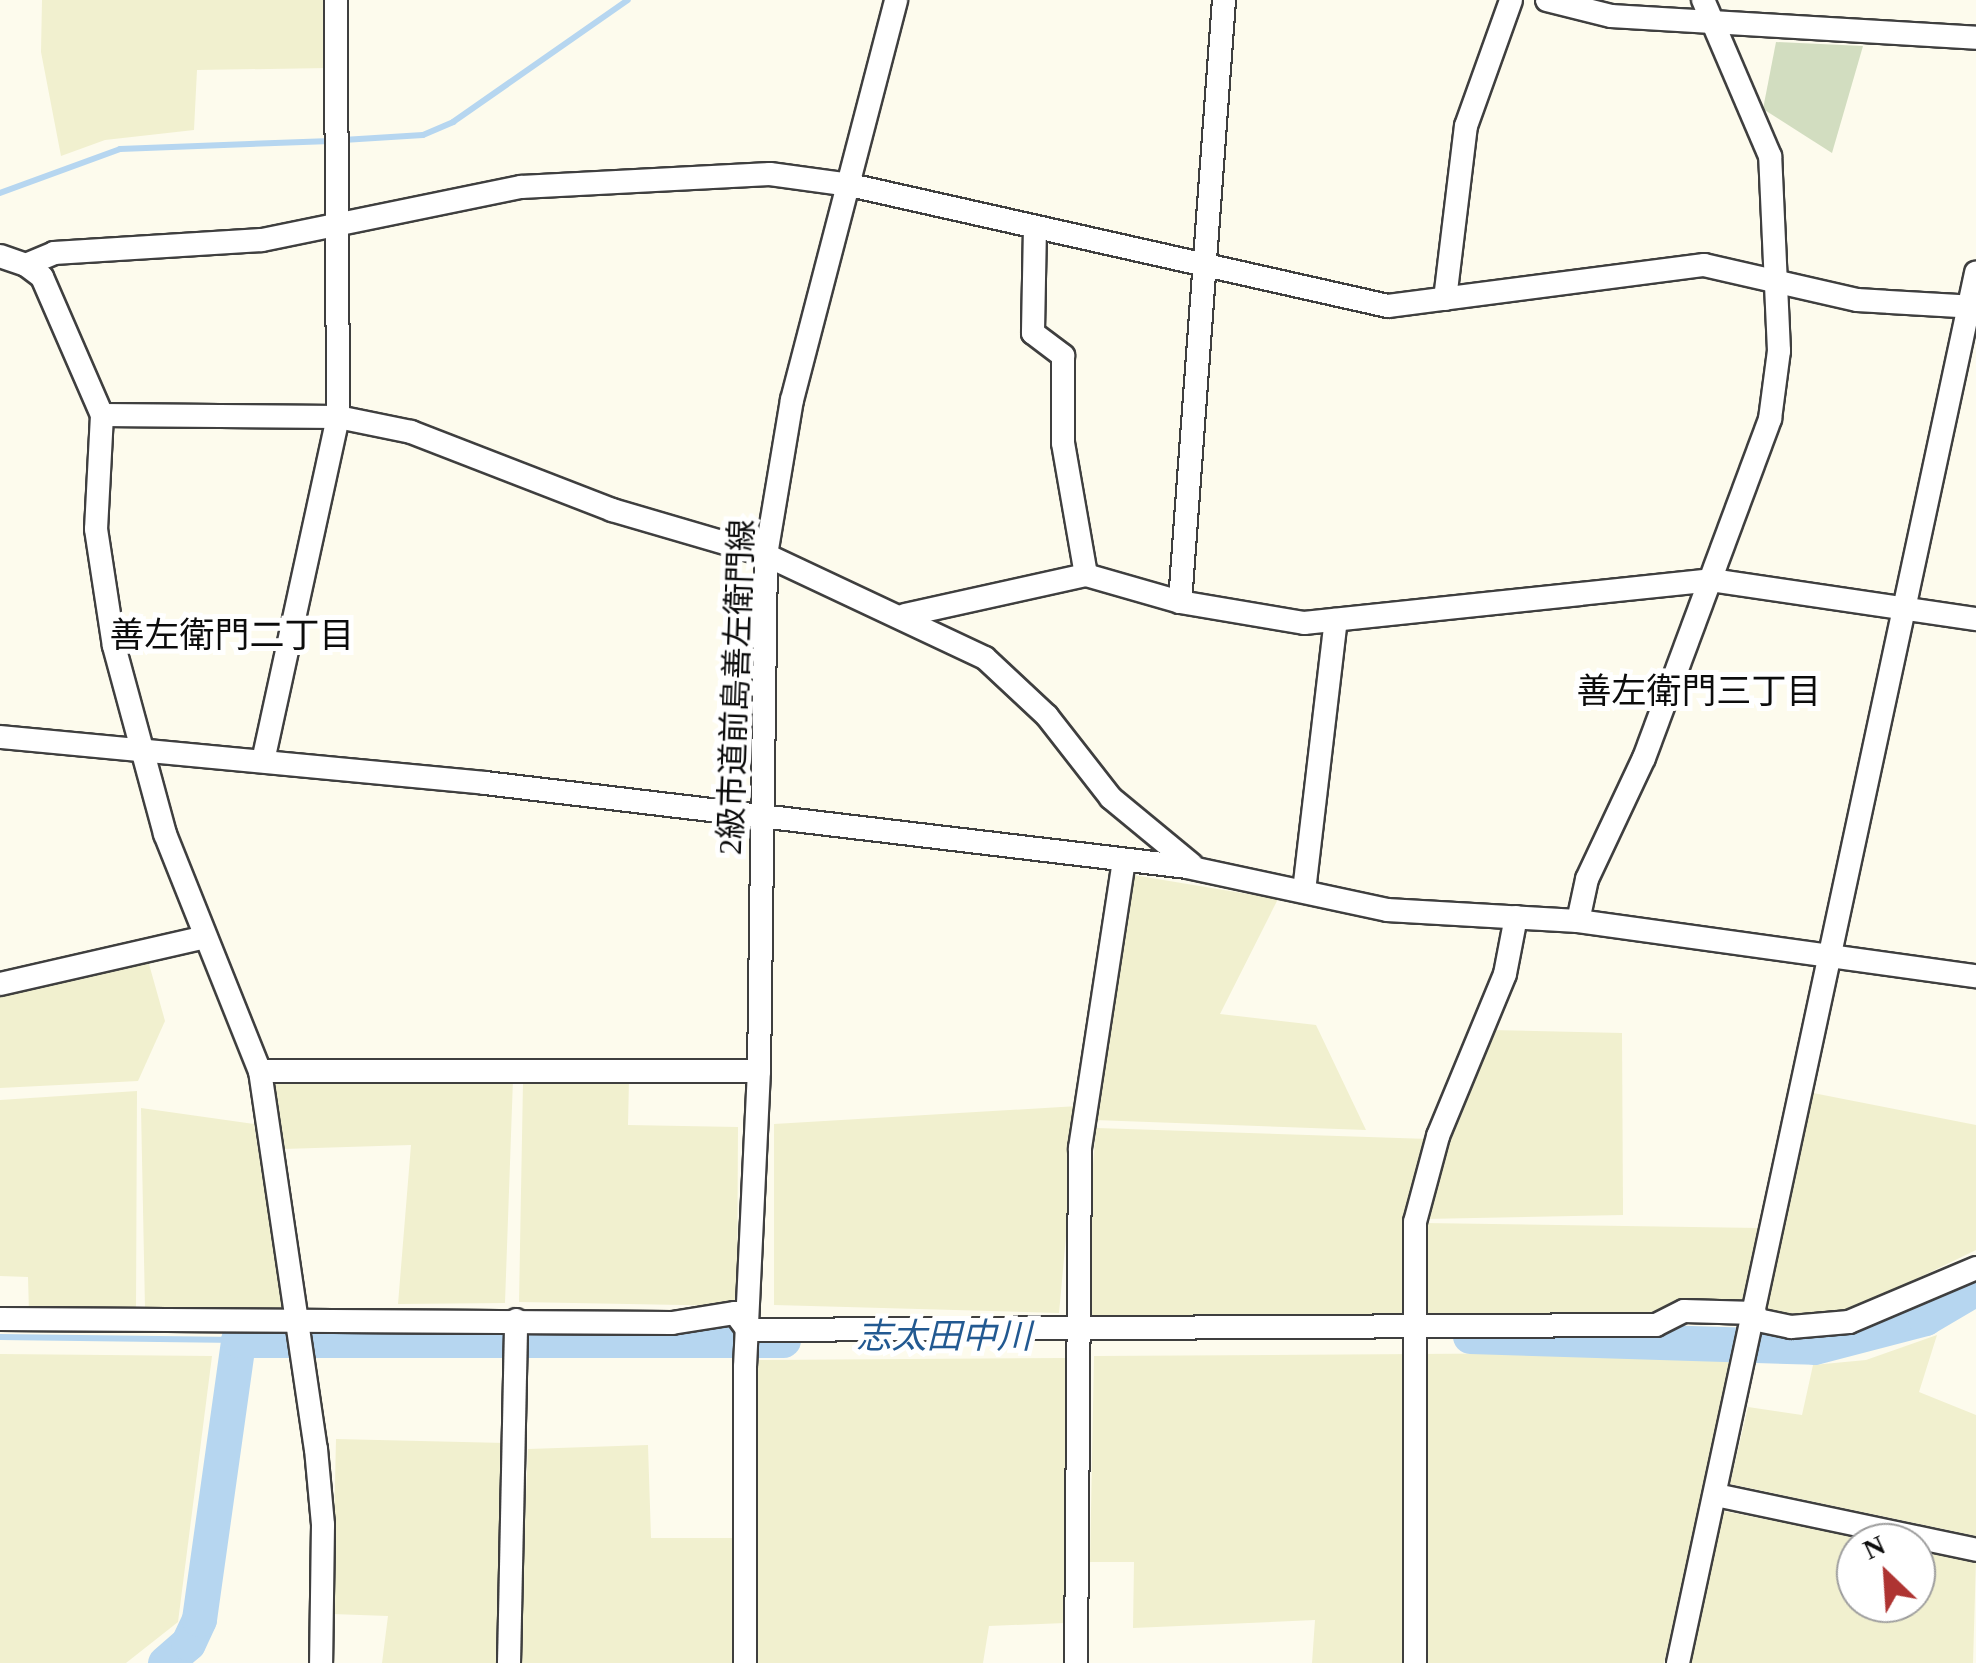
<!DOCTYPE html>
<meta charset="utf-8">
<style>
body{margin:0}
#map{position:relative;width:1976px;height:1663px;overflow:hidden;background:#fdfbed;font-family:"Times New Roman","Noto Sans JP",serif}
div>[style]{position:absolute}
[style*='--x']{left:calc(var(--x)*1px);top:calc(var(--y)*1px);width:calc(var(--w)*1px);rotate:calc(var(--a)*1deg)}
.farmland>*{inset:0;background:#f1f0cf}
.cemetery>*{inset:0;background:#d2ddc0}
.stream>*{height:6px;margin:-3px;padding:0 3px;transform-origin:3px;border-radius:3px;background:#b6d6f0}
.river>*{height:35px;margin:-17.5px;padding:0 17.5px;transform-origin:17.5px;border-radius:17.5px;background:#b6d6f0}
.roads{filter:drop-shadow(2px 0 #3f3f3f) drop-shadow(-2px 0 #3f3f3f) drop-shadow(0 2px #3f3f3f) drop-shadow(0 -2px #3f3f3f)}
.street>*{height:22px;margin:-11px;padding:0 11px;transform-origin:11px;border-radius:11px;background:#fff}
span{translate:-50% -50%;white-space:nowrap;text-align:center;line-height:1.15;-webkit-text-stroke:10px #fff;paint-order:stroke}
.street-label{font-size:32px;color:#0c0c0c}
.neighbourhood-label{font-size:35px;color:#0c0c0c}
.water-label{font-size:35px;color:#225991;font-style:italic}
.north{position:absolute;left:1836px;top:1523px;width:100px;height:100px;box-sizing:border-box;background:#fff;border:2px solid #9e9e9e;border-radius:50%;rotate:335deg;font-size:28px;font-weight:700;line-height:40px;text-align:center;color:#0c0c0c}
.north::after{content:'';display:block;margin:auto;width:35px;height:45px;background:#ae3432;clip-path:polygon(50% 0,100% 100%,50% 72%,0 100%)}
</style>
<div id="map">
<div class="farmland">
<i style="clip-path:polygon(42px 0,328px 0,328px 68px,197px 70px,194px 130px,105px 140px,61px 156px,41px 52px)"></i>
<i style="clip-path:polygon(1133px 875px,1278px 899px,1220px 1014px,1316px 1025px,1366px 1130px,1094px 1120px)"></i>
<i style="clip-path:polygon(147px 957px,165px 1021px,138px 1081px,0 1088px,0 997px)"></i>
<i style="clip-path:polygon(1491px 1030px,1622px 1033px,1623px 1215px,1424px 1219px,1446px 1133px)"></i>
<i style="clip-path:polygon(513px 1079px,505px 1303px,398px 1304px,411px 1145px,283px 1149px,271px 1081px)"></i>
<i style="clip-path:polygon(629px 1080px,628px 1125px,738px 1127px,737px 1306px,519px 1302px,523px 1082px)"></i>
<i style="clip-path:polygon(137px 1091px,136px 1311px,29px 1313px,28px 1277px,0 1276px,0 1100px)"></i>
<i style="clip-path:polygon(1813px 1093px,1976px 1125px,1976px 1250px,1842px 1315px,1765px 1312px)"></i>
<i style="clip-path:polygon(1078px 1106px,1059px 1313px,774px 1305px,774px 1124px)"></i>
<i style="clip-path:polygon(141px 1108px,254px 1124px,284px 1308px,145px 1308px)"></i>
<i style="clip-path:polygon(1096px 1128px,1429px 1139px,1408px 1318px,1080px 1324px)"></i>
<i style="clip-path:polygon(1425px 1223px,1760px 1228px,1748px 1308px,1655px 1316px,1420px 1317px)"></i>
<i style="clip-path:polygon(1937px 1335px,1919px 1392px,1976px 1415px,1976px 1536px,1730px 1484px,1748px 1407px,1802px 1415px,1813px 1365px,1866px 1360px)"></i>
<i style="clip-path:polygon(1738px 1352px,1664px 1663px,1312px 1663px,1315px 1620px,1133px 1628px,1134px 1562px,1090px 1562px,1094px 1356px)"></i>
<i style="clip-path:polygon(0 1354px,212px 1356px,178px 1622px,126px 1663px,0 1663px)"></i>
<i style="clip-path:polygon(1067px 1358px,1065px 1623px,989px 1626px,983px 1663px,756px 1663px,756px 1360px)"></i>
<i style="clip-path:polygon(336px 1439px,505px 1443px,503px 1663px,382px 1663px,388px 1616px,332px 1614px)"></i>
<i style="clip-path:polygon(648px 1445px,651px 1538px,737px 1538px,733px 1663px,519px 1663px,528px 1449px)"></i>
<i style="clip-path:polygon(1723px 1511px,1890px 1543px,1856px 1543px,1856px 1603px,1916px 1603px,1916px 1548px,1976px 1560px,1973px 1663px,1690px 1663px)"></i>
</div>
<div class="cemetery">
<i style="clip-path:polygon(1776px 42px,1863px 46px,1832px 153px,1763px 109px)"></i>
</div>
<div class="stream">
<i style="--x:343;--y:140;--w:80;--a:-3.6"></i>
<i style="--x:423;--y:135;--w:33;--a:-23"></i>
<i style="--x:453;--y:122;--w:213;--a:-34.9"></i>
<i style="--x:0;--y:193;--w:128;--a:-20.1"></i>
<i style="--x:120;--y:149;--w:211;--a:-2.2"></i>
<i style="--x:0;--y:1337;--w:238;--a:0.7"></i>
</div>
<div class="river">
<i style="--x:1470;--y:1336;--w:344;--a:1.8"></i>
<i style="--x:1814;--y:1347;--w:115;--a:-14.6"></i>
<i style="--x:1925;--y:1318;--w:59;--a:-30.5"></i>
<i style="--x:165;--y:1663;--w:30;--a:-41"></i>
<i style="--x:188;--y:1643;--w:26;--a:-65"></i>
<i style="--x:199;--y:1619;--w:282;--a:-82"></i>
<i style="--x:238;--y:1340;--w:545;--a:0"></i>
</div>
<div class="roads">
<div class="street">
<i style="--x:1547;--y:0;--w:66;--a:14"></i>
<i style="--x:1611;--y:16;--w:366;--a:3.4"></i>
<i style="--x:1035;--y:227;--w:106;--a:91.1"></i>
<i style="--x:1033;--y:333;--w:38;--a:37"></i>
<i style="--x:1063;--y:356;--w:87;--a:90"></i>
<i style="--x:1063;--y:443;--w:134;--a:80.1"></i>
<i style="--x:0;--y:256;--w:28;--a:19"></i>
<i style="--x:26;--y:265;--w:30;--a:-23"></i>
<i style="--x:54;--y:253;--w:208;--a:-3.6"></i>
<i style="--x:262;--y:240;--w:264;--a:-11.6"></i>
<i style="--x:521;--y:187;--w:249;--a:-3"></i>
<i style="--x:770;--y:174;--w:81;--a:7.8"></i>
<i style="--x:850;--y:185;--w:551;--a:12.68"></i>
<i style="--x:1388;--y:306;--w:319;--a:-7.4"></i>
<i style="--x:1704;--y:265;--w:157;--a:12.9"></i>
<i style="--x:1857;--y:300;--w:119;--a:3.4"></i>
<i style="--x:26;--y:265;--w:20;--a:37"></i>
<i style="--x:42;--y:277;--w:150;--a:66.5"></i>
<i style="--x:102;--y:415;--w:114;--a:93"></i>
<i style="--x:96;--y:529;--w:118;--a:81.3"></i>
<i style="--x:114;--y:646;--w:195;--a:74.8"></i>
<i style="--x:165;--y:834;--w:255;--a:68.2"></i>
<i style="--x:260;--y:1071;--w:382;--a:81.6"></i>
<i style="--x:316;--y:1449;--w:76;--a:84.7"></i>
<i style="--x:323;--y:1525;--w:138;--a:90.8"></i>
<i style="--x:1445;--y:299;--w:174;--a:-83.1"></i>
<i style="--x:1466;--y:126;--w:134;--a:-70.3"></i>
<i style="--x:102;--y:415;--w:236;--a:0.5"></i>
<i style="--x:338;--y:417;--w:75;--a:11.6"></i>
<i style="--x:411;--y:432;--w:216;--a:21.2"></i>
<i style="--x:612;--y:510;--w:160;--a:16.3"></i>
<i style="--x:766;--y:555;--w:242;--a:25.2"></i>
<i style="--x:985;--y:658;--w:85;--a:43.1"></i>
<i style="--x:1047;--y:716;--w:104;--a:52"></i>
<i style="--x:1111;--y:798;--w:104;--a:39.5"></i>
<i style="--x:1180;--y:602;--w:604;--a:-85.82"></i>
<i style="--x:905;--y:615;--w:185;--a:-12.5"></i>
<i style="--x:1086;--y:575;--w:98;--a:16"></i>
<i style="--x:1180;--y:602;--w:126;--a:9.6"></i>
<i style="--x:1304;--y:623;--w:409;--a:-6"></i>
<i style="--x:1711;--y:580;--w:268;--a:8.4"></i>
<i style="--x:0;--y:737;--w:487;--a:5.4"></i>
<i style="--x:485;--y:783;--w:707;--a:6.82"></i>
<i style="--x:1187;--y:867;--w:205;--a:12.1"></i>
<i style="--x:1387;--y:910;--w:191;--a:3.3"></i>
<i style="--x:1578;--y:921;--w:402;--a:7.9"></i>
<i style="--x:263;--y:761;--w:352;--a:-77.7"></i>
<i style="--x:338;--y:417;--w:417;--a:-90.3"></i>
<i style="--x:1304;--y:891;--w:273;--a:-83.3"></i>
<i style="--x:1578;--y:921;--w:43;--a:-77.9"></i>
<i style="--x:1587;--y:879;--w:134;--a:-64.8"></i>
<i style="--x:1644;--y:758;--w:362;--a:-69.6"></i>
<i style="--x:1770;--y:419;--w:69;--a:-82.5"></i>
<i style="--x:1779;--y:351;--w:195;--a:-92.6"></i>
<i style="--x:1770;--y:156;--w:170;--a:-113.2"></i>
<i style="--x:0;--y:984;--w:210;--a:-12.9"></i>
<i style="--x:260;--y:1071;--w:499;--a:0"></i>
<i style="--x:0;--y:1319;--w:672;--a:0.34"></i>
<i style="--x:672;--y:1323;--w:64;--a:-9"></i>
<i style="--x:735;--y:1313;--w:21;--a:53"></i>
<i style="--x:748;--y:1330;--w:908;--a:-0.32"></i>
<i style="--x:1656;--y:1325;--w:31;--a:-27"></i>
<i style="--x:1684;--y:1311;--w:71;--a:1.6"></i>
<i style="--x:1753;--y:1319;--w:39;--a:12"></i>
<i style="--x:1791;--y:1327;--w:58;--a:-4.9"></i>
<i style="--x:1849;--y:1322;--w:138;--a:-23"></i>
<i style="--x:1716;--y:1495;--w:266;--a:11.9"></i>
<i style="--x:509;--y:1663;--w:343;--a:-88.8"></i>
<i style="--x:745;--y:1663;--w:296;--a:-90"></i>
<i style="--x:745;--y:1367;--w:296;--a:-87.3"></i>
<i style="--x:759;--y:1071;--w:516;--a:-89.22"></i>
<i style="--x:766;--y:555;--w:157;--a:-80.5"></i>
<i style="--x:792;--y:400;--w:413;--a:-75.4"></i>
<i style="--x:1076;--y:1663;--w:515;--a:-89.55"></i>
<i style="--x:1080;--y:1148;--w:289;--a:-81.3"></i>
<i style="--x:1415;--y:1663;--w:441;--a:-90"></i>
<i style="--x:1415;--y:1222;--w:89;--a:-75"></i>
<i style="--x:1438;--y:1136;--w:175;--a:-67.5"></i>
<i style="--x:1505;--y:974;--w:58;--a:-79.1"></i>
<i style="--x:1678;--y:1663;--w:1422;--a:-77.9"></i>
</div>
</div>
<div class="street-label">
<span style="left:736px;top:687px;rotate:-88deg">2級市道前島善左衛門線</span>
</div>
<div class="neighbourhood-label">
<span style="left:232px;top:636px">善左衛門二丁目</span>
<span style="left:1699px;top:692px">善左衛門三丁目</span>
</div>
<div class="water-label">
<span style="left:944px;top:1337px">志太田中川</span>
</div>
<div class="north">N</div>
</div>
